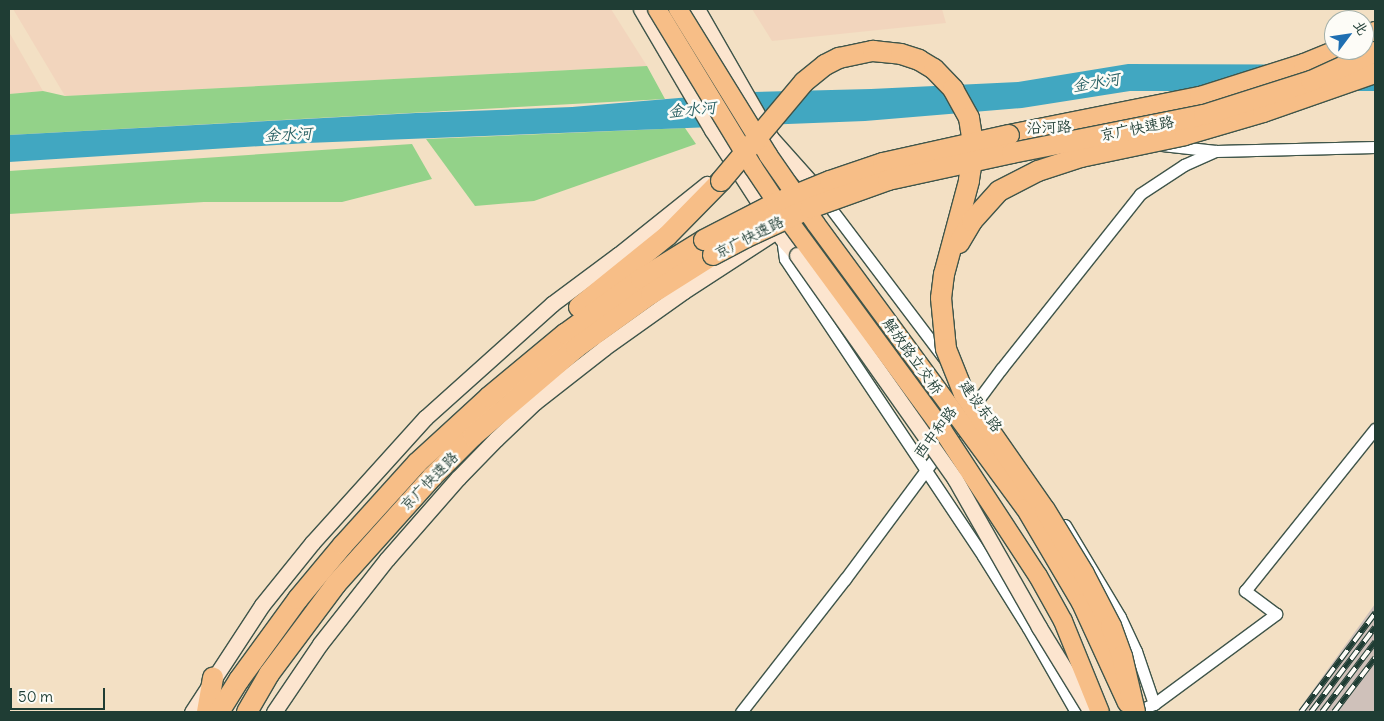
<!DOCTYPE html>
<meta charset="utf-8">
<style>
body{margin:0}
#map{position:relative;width:1384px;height:721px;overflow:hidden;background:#f3e0c4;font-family:Delius,"LXGW WenKai TC",sans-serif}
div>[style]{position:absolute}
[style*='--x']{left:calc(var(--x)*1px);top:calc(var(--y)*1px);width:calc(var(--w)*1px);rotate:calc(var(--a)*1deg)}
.built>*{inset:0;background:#f2d5bd}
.industrial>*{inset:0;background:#cfc1ba}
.green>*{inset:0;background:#93d289}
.water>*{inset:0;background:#41a7c1}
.roads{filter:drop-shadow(1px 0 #3f554a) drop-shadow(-1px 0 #3f554a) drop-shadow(0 1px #3f554a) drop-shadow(0 -1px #3f554a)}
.street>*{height:11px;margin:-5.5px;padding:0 5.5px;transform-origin:5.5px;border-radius:5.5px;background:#fff}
.secondary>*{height:15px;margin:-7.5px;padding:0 7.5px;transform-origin:7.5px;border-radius:7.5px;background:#fce5cf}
.highway>*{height:20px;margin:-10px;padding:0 10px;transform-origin:10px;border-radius:10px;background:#f7be87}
.rail>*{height:5.5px;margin-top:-2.75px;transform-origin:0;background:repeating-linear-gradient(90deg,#fdfcf7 0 11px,#1f3d34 0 22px);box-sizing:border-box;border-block:1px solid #1f3d34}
.bridges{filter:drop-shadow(1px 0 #3f554a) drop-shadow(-1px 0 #3f554a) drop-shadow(0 1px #3f554a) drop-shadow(0 -1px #3f554a)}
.secondary-bridge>*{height:15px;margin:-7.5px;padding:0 7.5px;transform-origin:7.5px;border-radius:7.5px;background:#fce5cf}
.primary-bridge>*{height:18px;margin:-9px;padding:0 9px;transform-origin:9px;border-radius:9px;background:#f7be87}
.highway-bridge>*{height:20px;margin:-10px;padding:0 10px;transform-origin:10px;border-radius:10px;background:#f7be87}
span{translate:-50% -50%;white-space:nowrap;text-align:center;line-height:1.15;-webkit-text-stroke:5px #fdfcf7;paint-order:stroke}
.street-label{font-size:15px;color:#1f3d34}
.water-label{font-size:16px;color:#2b6265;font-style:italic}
.frame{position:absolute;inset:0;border:10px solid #1f3d34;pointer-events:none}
.north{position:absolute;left:1324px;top:10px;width:50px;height:50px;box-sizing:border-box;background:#fdfcf7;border:1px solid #a4b0a9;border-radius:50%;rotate:59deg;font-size:14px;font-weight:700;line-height:20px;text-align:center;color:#1f3d34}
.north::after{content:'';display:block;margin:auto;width:18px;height:22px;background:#1f6fb2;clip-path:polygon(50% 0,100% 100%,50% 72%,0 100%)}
.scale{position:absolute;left:10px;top:688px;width:95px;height:22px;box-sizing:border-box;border:2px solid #1f3d34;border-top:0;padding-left:6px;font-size:15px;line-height:18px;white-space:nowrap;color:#1f3d34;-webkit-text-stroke:4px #fdfcf7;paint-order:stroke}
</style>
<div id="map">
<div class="built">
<i style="clip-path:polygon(13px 9px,611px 9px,647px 66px,65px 96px)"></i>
<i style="clip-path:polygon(752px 9px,942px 9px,946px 23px,772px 41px)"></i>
<i style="clip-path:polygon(9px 32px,43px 91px,9px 94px)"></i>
</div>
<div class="industrial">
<i style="clip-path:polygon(1375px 604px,1375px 712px,1297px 712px)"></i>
</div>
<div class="green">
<i style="clip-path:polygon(647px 66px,665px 99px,9px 135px,9px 94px,43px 91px,65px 96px)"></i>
<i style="clip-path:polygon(685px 128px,696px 144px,534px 201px,475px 206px,426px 139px)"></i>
<i style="clip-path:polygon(412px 144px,432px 179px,342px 202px,204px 202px,9px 214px,9px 171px)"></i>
</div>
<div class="water">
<i style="clip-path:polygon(1128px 64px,1375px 65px,1375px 91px,1130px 91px,1022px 108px,865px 121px,307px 143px,9px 162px,9px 135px,416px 113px,572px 107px,750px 92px,871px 89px,1018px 82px)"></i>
</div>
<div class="roads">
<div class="street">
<i style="--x:1162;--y:145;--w:54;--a:6.3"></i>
<i style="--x:1216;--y:151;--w:159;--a:-1.4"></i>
<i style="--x:832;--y:210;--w:186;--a:52.9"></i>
<i style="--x:782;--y:238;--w:21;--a:82"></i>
<i style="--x:785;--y:259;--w:357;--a:56.3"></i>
<i style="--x:983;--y:556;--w:85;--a:58"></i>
<i style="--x:1028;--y:628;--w:97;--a:60.3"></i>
<i style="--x:1065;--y:525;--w:107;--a:59.1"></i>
<i style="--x:1120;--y:617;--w:38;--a:65"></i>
<i style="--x:1136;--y:651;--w:56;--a:71.2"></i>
<i style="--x:741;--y:712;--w:169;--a:-52"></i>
<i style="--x:845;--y:579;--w:262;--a:-53.4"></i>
<i style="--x:1001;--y:369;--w:223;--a:-51.5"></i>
<i style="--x:1140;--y:194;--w:53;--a:-33.4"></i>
<i style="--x:1184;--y:165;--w:35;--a:-24"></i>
<i style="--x:1135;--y:712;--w:21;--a:-23"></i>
<i style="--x:1154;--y:704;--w:152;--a:-36.4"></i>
<i style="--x:1276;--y:614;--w:39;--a:-143"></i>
<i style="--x:1245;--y:591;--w:208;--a:-51.3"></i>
</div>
<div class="secondary">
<i style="--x:641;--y:9;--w:140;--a:59.6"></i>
<i style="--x:712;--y:130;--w:129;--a:57.1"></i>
<i style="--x:782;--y:238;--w:23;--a:49"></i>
<i style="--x:697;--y:9;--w:149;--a:60.2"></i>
<i style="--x:771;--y:138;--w:75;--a:48.2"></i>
<i style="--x:192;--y:712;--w:128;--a:-56.8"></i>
<i style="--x:262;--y:605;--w:80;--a:-51.1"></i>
<i style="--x:312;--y:543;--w:169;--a:-47.9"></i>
<i style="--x:425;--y:418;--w:171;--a:-41.9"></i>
<i style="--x:552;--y:304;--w:82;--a:-36.6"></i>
<i style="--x:618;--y:255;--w:114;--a:-38.6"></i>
<i style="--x:274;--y:712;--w:82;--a:-55.9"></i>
<i style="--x:320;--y:644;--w:108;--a:-51.8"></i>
<i style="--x:387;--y:559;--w:108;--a:-48.8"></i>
<i style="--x:458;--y:478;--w:54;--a:-45.7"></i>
<i style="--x:496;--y:439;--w:54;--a:-43.5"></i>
<i style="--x:535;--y:402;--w:88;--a:-38"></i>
<i style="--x:604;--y:348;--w:98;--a:-35.5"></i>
<i style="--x:684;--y:291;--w:106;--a:-33.1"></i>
</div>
<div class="highway">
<i style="--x:1364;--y:37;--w:12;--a:-24"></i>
<i style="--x:1009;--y:135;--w:195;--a:-11.3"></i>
<i style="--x:1200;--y:97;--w:109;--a:-17.6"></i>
<i style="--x:1304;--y:64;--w:37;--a:-22"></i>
<i style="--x:579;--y:307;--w:113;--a:-38.9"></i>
<i style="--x:667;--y:236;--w:77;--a:-45.5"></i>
<i style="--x:207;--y:712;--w:35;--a:-80"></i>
<i style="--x:219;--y:712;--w:38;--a:-58"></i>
<i style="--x:239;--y:680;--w:100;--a:-53.9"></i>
<i style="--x:298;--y:599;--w:70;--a:-50.2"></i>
<i style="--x:343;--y:545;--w:110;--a:-47.9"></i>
<i style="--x:417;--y:463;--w:98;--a:-42.5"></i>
<i style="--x:489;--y:397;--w:99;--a:-39.7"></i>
<i style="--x:565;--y:334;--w:94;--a:-35.9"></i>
<i style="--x:641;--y:279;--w:74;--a:-31.8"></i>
<i style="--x:247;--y:712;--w:44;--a:-59.9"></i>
<i style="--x:269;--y:674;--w:112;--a:-53.3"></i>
<i style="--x:336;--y:584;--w:144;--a:-48.1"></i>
<i style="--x:432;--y:477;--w:58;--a:-45"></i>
<i style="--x:473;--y:436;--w:135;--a:-40.5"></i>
<i style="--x:576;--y:348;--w:92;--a:-35.8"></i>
<i style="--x:651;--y:294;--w:73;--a:-32.2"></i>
</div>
</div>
<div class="rail">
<i style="--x:1301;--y:712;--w:124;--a:-53.2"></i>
<i style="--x:1311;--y:712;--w:106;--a:-53"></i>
<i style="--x:1322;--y:712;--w:88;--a:-52.9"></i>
<i style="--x:1334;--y:712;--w:68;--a:-52.8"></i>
</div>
<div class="bridges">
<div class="secondary-bridge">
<i style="--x:797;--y:255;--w:274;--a:54.8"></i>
<i style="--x:955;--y:479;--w:170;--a:60.4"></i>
<i style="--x:1039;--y:627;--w:100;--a:58.5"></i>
</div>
<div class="primary-bridge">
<i style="--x:657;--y:9;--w:185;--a:58.7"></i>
<i style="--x:753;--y:167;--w:65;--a:56.3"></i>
<i style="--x:789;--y:221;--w:260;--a:53.7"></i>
<i style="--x:943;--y:431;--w:173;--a:56.8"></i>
<i style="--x:1038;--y:576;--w:51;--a:60.9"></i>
<i style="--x:1063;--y:621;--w:98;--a:67.9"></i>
<i style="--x:678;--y:9;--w:172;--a:58.3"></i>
<i style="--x:768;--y:155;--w:84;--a:55.2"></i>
<i style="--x:816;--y:224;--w:353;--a:53.7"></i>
<i style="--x:1025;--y:508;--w:110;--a:59.5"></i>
<i style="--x:1081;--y:603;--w:110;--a:65.3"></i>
</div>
<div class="highway-bridge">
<i style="--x:721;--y:181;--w:129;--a:-50"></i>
<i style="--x:804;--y:82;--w:27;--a:-39"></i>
<i style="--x:825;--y:65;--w:16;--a:-27"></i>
<i style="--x:839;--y:58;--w:35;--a:-12"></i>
<i style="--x:873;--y:51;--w:28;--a:6"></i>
<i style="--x:901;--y:54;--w:19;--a:18"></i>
<i style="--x:919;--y:60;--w:17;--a:31"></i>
<i style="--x:934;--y:69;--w:28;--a:46"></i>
<i style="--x:953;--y:89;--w:33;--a:61"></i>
<i style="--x:969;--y:118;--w:30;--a:81"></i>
<i style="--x:974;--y:148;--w:33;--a:99"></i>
<i style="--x:969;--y:181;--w:96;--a:105"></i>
<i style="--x:944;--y:274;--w:24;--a:97"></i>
<i style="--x:941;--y:298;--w:51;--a:84.4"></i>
<i style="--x:946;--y:349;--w:48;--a:68.2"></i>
<i style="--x:964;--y:394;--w:141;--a:55.1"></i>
<i style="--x:1045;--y:510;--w:75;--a:58.6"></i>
<i style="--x:1084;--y:574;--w:59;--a:62.6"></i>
<i style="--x:1111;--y:626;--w:32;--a:70"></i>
<i style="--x:1122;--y:656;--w:57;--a:76.9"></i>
<i style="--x:704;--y:240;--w:81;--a:-27.2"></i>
<i style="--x:776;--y:203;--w:58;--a:-22.2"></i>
<i style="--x:830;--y:181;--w:56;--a:-18.8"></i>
<i style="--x:883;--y:163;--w:129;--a:-12.5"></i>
<i style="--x:959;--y:243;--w:26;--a:-59"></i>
<i style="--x:972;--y:221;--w:40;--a:-48"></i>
<i style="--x:999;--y:191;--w:44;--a:-27.1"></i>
<i style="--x:1038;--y:171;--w:45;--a:-18"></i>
<i style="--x:1081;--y:157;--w:106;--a:-11.9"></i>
<i style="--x:1185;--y:135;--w:81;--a:-16.4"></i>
<i style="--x:1263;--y:112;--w:119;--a:-19.2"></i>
<i style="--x:713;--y:255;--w:38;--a:-28"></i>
<i style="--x:747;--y:237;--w:69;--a:-24.7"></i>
<i style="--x:810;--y:208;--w:83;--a:-19.7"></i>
<i style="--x:888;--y:180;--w:127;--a:-12.3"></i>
<i style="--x:1012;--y:153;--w:196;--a:-11.2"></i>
<i style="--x:1204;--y:115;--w:112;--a:-17.6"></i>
<i style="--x:1311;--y:81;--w:70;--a:-24.4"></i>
</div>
</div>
<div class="street-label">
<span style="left:1049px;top:127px;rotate:-2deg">沿河路</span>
<span style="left:1137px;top:128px;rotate:-11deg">京广快速路</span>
<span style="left:749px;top:237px;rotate:-27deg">京广快速路</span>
<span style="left:913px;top:356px;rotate:54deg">解放路立交桥</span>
<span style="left:981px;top:406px;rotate:53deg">建设东路</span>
<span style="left:935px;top:432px;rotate:-53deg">西中和路</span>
<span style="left:429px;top:481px;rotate:-46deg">京广快速路</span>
</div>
<div class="water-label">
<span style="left:1096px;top:82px;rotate:-9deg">金水河</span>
<span style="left:692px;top:109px;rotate:-5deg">金水河</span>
<span style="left:288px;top:134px;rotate:-3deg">金水河</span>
</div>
<div class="frame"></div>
<div class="north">北</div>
<div class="scale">50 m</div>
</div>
